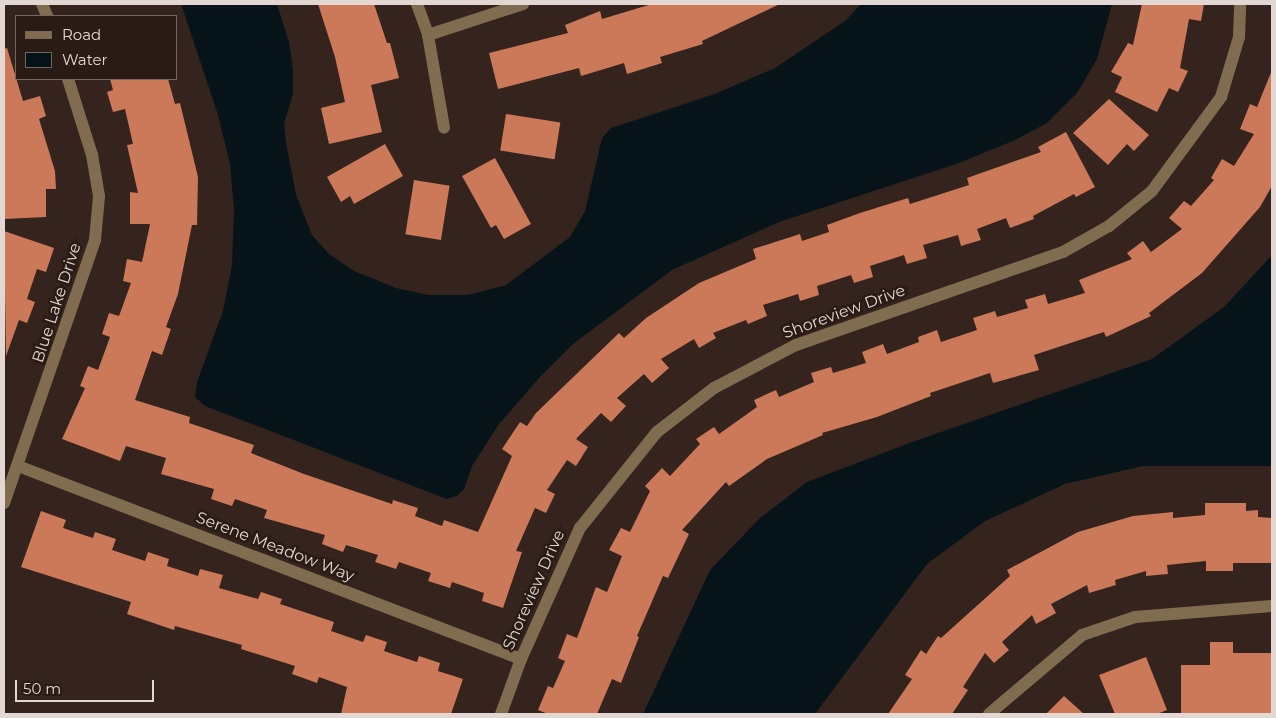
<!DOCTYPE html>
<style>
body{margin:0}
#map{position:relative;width:1276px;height:718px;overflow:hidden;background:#35241e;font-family:Montserrat,sans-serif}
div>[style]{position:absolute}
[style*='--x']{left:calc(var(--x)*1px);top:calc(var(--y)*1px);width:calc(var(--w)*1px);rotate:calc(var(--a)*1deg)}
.water>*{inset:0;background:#061419}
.building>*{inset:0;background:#cb7959;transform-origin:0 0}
.minor>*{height:12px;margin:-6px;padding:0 6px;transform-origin:6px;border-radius:6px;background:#806d4f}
span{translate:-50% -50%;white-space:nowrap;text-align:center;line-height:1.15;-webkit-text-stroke:5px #2a1b15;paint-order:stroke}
.street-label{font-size:16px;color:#e2d7d2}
.frame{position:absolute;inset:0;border:5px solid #e2d7d2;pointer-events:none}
.legend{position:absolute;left:15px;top:15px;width:162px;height:65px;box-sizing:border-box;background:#2a1b15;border:1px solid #746661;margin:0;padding:6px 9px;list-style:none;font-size:15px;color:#e2d7d2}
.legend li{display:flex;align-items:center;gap:10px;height:25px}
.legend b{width:25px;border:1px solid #746661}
.scale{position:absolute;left:15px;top:680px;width:139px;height:22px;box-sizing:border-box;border:2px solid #e2d7d2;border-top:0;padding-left:6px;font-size:15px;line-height:18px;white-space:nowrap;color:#e2d7d2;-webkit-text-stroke:4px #2a1b15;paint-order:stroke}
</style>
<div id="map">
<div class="water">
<i style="clip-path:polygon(181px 4px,277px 4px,289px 42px,293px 70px,293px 94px,284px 124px,286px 142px,296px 195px,312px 235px,329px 254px,354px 271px,396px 288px,428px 295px,468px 295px,506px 285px,570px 237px,585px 211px,602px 138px,611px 128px,712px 95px,775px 68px,845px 21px,861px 4px,1112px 4px,1097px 59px,1077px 93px,1047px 123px,1013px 141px,956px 164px,779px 222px,672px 270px,573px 344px,540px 377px,499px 424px,472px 466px,464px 489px,457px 496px,447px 499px,205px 406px,195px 397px,197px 382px,223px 311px,232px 265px,234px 210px,230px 164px,218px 115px)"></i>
<i style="clip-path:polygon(1272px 255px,1272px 466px,1143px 466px,1065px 484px,985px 521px,927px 564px,815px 714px,643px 714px,710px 570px,760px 518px,807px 482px,912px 442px,1152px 359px,1224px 307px)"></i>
</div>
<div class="building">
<i style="clip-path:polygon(318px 4px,374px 4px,387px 43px,390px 43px,399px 78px,371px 85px,382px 132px,329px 144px,321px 108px,345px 102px,335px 57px)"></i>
<i style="clip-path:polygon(652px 4px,780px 4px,702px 41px,703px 44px,660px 57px,662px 63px,627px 74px,624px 63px,581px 76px,579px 68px,498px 89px,489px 53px,568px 33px,565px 25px,600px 11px,602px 19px)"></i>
<i style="clip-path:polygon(1142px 4px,1204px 4px,1201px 21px,1189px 19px,1180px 68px,1188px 71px,1178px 92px,1169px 88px,1157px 112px,1115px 92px,1122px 77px,1111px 72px,1128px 43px,1133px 45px)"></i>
<i style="clip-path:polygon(7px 48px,23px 101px,40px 96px,46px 116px,39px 119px,55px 171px,56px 189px,46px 189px,46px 217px,4px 219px,4px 49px)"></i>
<i style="clip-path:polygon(1272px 70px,1272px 186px,1260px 207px,1202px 273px,1149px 313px,1151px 316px,1106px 337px,1104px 332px,1034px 355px,1039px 370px,993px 383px,990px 373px,930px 393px,931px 396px,877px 417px,822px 433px,823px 435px,767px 459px,729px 486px,726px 482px,682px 530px,689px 534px,668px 578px,663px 576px,637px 636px,639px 637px,621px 683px,612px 679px,597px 714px,548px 714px,538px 710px,548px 686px,553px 688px,565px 661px,558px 658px,567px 634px,577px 638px,596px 587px,607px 592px,622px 556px,609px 550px,621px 528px,630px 532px,650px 491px,645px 486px,662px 468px,670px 476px,700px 444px,696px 439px,714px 427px,719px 434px,757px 407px,754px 400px,776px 390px,779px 397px,814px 382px,811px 373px,831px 367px,833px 373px,866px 363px,862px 352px,883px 344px,887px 354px,919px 342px,918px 337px,937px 330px,941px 342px,977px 330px,973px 318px,995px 311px,997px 317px,1028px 308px,1025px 300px,1045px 294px,1048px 304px,1085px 293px,1079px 280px,1132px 259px,1127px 253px,1143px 241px,1151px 252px,1182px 229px,1169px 218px,1184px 201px,1191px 206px,1214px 180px,1211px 178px,1222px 159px,1234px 166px,1254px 134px,1240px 129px,1250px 104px,1257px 107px)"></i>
<i style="clip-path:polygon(110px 79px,168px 79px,175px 104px,180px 103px,198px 177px,197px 225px,192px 225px,178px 294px,166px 327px,171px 329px,162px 355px,152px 351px,135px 400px,190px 417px,189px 423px,254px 445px,251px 453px,304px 474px,392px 504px,393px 500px,418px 508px,415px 516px,442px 526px,444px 520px,478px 532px,512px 456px,502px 449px,520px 422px,527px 426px,536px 413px,619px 333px,624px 338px,646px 318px,699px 283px,756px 259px,753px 249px,800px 234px,802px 241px,829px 232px,827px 225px,860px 213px,908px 198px,910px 204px,969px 185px,967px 178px,1041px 152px,1038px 147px,1066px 132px,1095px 187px,1076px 197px,1074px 194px,1033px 216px,1034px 219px,1010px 228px,1006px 218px,977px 229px,981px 240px,961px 246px,958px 235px,923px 245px,927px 258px,907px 264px,904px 255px,870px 266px,873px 277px,854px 283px,851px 275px,817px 286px,819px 295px,800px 301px,798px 294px,763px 305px,767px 316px,748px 324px,746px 320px,713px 333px,716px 338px,699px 348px,694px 339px,661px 359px,669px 368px,652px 383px,644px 374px,617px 398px,626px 406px,611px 422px,601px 413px,576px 439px,588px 447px,576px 466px,567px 460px,547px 490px,555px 494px,546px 513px,535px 508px,516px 551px,522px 552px,503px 608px,482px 601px,484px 593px,452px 582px,450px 588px,428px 581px,431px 573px,399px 562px,396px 569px,375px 562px,378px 555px,346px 545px,343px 552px,322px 544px,325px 535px,264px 518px,267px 510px,235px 499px,232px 506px,211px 499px,214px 489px,161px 474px,166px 458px,126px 446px,120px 461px,62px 439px,85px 388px,80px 386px,88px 366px,98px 370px,110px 337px,102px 334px,109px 313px,119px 316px,131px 283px,123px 281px,127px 259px,142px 262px,150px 224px,130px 224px,130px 192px,138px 193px,127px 145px,133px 144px,125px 109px,113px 112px,107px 92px,113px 90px)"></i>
<i style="clip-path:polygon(1109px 99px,1149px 135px,1134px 151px,1127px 144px,1108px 165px,1073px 133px)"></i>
<i style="left:506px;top:114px;width:55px;height:37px;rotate:9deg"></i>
<i style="clip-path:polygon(385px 144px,403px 176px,354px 204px,350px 196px,341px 202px,327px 177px)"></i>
<i style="clip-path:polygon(495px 158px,531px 224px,504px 239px,496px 225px,491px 228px,462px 176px)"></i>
<i style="left:414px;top:180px;width:36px;height:55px;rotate:9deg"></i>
<i style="clip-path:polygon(4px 231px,54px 248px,46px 272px,37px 269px,27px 299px,35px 302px,27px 323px,19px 320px,6px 356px)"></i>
<i style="clip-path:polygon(1205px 503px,1246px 503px,1246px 511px,1258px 510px,1258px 517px,1272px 518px,1272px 563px,1233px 563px,1233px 571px,1206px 571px,1206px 561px,1167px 565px,1168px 574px,1146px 576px,1146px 571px,1115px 580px,1116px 585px,1089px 593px,1087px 585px,1051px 604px,1056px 613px,1036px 624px,1032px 615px,1002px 642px,1009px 650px,994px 663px,985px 653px,963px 687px,968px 690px,952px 714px,888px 714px,912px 679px,905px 675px,921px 650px,926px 654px,938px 636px,941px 638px,1010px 576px,1007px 570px,1078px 532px,1133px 516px,1173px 512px,1173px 518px,1205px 515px)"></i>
<i style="clip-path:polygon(41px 511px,66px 520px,63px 528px,93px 538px,95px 532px,116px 539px,112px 550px,145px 561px,148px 552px,169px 559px,167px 566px,198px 576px,200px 569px,223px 575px,219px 588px,258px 599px,261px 592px,282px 599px,280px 604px,334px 622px,331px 631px,363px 642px,366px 635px,387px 642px,384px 651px,417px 662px,419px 656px,440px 663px,438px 671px,463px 679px,451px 714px,341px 714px,347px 687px,319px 677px,317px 683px,292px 674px,295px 666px,241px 649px,242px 645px,175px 626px,174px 630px,127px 614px,131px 602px,21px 567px)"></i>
<i style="clip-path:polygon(1210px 642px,1233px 642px,1233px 653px,1272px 653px,1272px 713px,1181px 714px,1181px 665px,1210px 665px)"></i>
<i style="clip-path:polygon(1146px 657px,1167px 710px,1157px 714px,1115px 714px,1099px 675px)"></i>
<i style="clip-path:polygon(1064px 696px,1084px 714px,1046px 714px)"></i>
</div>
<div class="minor">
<i style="--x:42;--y:4;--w:13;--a:67"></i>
<i style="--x:417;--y:4;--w:33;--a:70"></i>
<i style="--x:428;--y:35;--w:94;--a:80.2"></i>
<i style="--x:428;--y:35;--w:100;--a:-18.1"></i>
<i style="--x:18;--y:466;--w:539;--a:20.99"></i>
<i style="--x:4;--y:503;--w:278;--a:-70.9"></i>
<i style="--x:95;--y:240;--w:44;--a:-84.8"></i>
<i style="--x:99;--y:196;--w:42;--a:-99.7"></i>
<i style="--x:92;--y:155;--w:80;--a:-107.5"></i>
<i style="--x:501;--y:714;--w:59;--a:-70"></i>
<i style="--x:521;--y:659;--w:144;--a:-65.8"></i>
<i style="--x:580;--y:528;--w:123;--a:-51.3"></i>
<i style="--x:657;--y:432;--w:72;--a:-37.7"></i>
<i style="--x:714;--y:388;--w:93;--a:-27.7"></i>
<i style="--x:796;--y:345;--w:283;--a:-19.2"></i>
<i style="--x:1063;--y:252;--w:53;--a:-29.5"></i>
<i style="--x:1109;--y:226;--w:55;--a:-39.1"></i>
<i style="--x:1152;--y:191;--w:117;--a:-53.7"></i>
<i style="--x:1221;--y:97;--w:63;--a:-73.3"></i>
<i style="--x:1239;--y:37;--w:33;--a:-88"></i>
<i style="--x:989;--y:714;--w:122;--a:-40.3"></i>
<i style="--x:1082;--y:635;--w:56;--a:-18.8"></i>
<i style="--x:1135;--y:617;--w:137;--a:-4.6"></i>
</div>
<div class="street-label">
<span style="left:57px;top:303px;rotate:-72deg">Blue Lake Drive</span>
<span style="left:844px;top:312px;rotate:-20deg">Shoreview Drive</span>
<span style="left:275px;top:547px;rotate:21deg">Serene Meadow Way</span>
<span style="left:534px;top:590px;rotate:-66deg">Shoreview Drive</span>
</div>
<div class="frame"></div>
<ul class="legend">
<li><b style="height:6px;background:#806d4f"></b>Road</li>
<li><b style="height:14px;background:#061419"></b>Water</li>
</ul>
<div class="scale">50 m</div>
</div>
